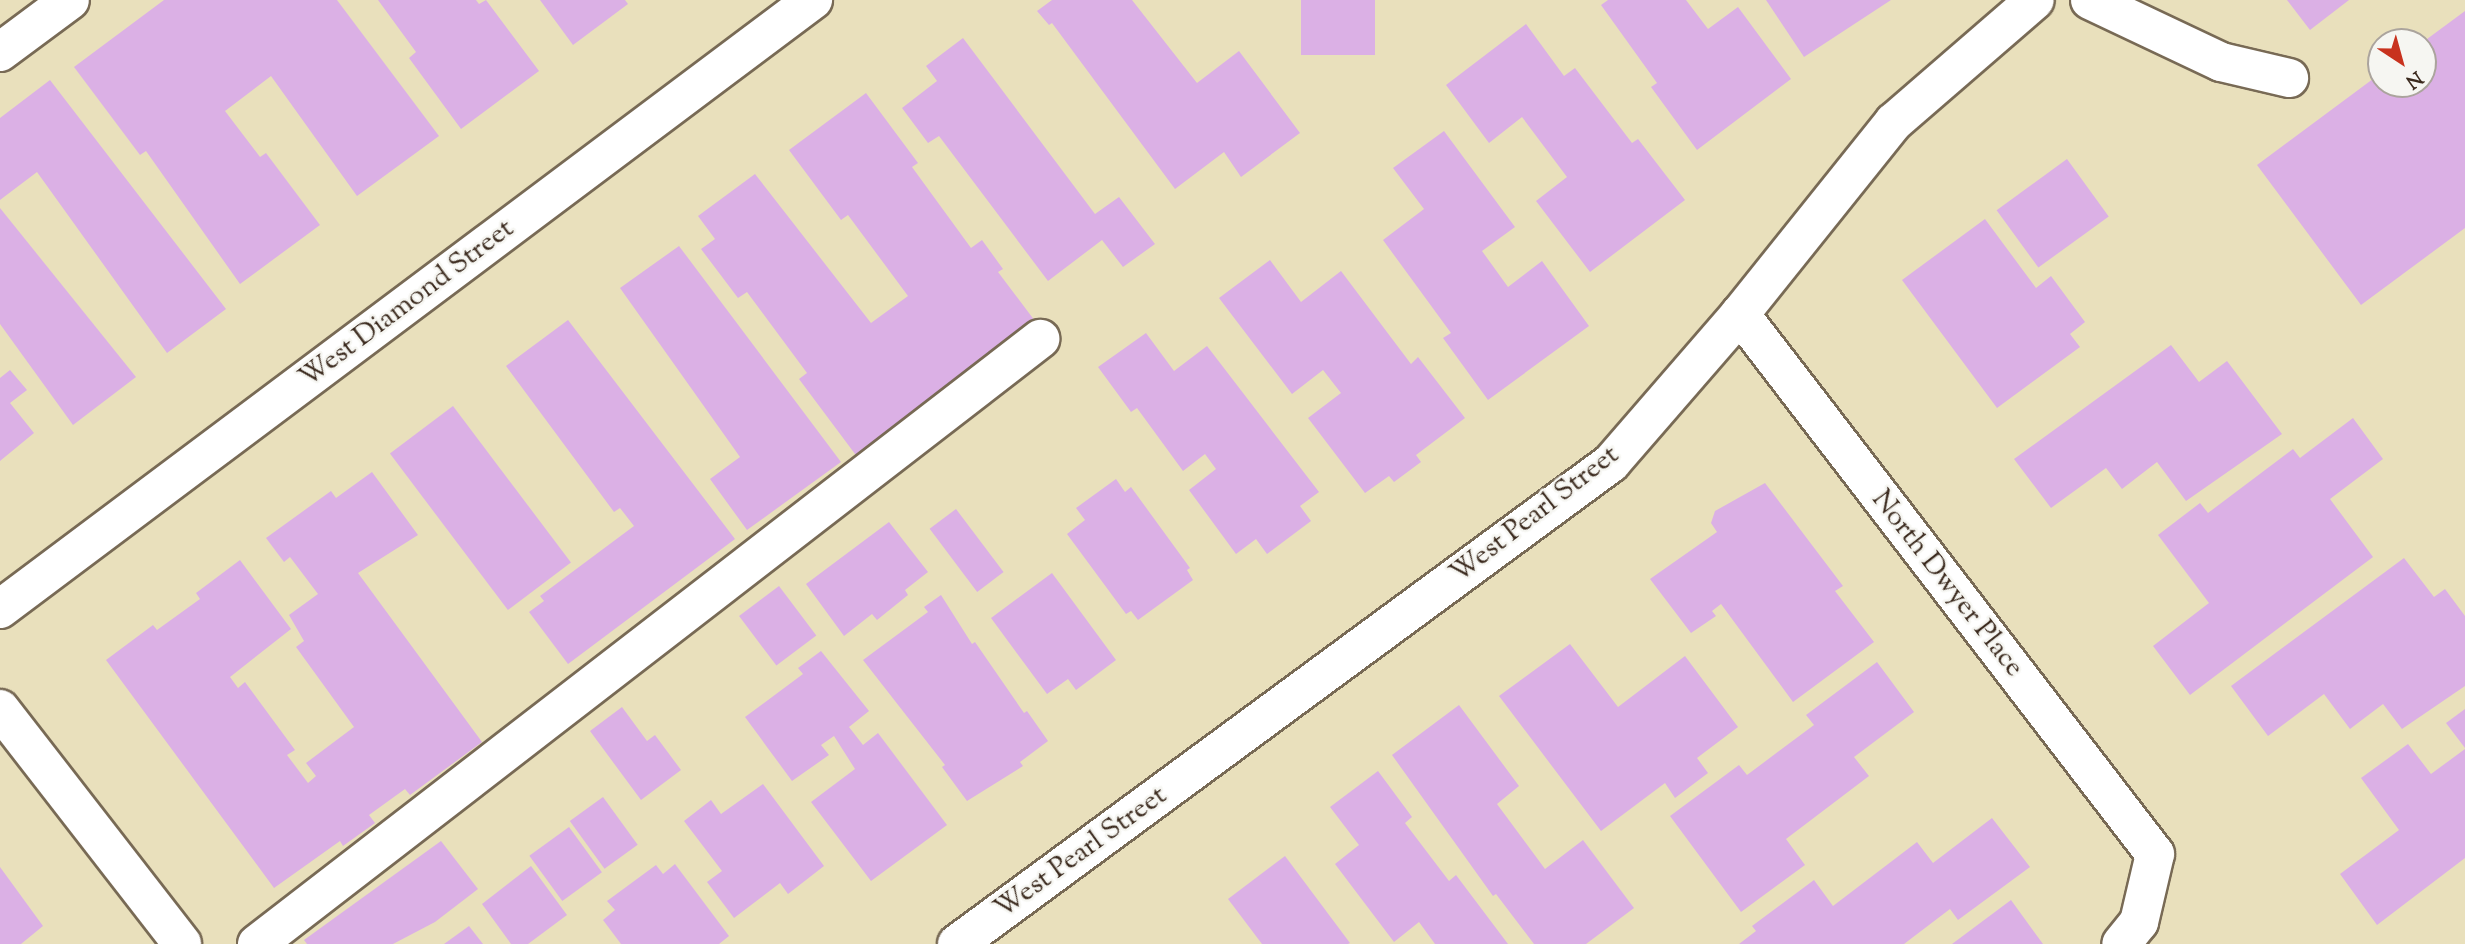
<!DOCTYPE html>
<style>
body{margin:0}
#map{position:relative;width:2465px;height:944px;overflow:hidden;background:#e9e0bc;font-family:"Sorts Mill Goudy",serif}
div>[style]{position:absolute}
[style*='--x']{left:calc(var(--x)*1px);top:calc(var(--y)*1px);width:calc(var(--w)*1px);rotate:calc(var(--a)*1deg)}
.building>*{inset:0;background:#dbb0e5;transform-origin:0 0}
.roads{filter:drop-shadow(2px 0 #786a55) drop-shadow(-2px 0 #786a55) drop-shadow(0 2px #786a55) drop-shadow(0 -2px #786a55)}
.minor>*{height:38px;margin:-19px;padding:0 19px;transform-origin:19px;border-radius:19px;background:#fff}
span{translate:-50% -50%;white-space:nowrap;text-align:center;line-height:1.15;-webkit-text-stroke:5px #f6f6f2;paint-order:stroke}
.street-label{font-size:28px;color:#3b2a1e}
.north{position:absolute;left:2367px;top:28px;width:70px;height:70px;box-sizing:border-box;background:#f6f6f2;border:2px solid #aba49d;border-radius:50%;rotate:144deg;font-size:19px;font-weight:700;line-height:28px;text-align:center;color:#3b2a1e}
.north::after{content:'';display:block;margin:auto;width:24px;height:32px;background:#c8321e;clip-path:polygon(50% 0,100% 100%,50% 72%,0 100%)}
</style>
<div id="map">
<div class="building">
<i style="clip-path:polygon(164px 0,337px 0,439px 136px,357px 196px,271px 76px,225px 111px,260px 157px,266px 153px,320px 225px,240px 284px,146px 151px,140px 155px,74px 67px)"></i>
<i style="clip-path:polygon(378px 0,476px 0,479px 4px,486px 0,539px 71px,461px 129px,409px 58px,416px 52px)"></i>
<i style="clip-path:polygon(540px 0,625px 0,628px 4px,573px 45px)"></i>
<i style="clip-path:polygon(1052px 0,1132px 0,1197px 83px,1239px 51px,1300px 133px,1241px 177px,1224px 152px,1175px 189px,1052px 23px,1049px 25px,1037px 11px)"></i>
<i style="left:1301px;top:0;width:74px;height:55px"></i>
<i style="clip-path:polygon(1608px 0,1686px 0,1708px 29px,1738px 7px,1791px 79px,1697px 150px,1651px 87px,1657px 83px,1601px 5px)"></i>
<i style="clip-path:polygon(1766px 0,1891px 0,1804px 57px)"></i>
<i style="clip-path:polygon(2287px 0,2349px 0,2310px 30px)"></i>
<i style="clip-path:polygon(2465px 11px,2465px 228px,2361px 305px,2257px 165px,2381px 73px,2381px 84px,2423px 84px,2423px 42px)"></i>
<i style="clip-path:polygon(1526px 24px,1564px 76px,1575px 68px,1632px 143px,1638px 139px,1685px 200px,1590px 272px,1536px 201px,1567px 177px,1522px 117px,1489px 143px,1446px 85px)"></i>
<i style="clip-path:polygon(963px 38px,1095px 214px,1119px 197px,1155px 244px,1123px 267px,1102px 240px,1048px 281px,939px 136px,928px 143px,902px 108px,937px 81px,926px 66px)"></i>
<i style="clip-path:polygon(50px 80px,226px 309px,167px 353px,37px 172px,0 200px,0 118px)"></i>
<i style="clip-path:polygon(866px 93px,918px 163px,912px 167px,971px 248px,982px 240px,1003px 269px,998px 272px,1038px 325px,858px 458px,799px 379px,807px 373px,747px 292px,738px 298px,701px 249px,715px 239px,698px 216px,755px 174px,871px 323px,908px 296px,848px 215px,841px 220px,789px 150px)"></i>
<i style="clip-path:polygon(1444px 131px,1515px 227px,1482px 251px,1508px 287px,1542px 261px,1589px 326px,1488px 400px,1443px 338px,1451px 333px,1383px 240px,1424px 209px,1393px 168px)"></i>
<i style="left:2067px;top:159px;width:71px;height:87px;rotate:54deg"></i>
<i style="clip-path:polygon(0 208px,136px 377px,73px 425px,0 324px)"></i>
<i style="clip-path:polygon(1985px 219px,2036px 288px,2051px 276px,2085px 322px,2070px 334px,2080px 347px,1997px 408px,1902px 280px)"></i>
<i style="clip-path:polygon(679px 246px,841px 462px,747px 530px,710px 479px,740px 457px,620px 288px)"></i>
<i style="clip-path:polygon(1270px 260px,1301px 302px,1341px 271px,1411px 364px,1418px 357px,1465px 418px,1416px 455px,1421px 462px,1394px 482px,1389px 476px,1365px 493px,1308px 418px,1341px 393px,1323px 370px,1292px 394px,1219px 298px)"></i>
<i style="clip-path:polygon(568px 320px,735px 539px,568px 664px,529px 612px,544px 601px,540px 596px,634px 526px,620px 508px,614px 512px,506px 366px)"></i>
<i style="clip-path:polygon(1146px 333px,1174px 371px,1207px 346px,1319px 492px,1300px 506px,1311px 521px,1267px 554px,1256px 539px,1236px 554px,1189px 490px,1216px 469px,1205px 454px,1183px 471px,1137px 408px,1131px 412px,1098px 367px)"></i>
<i style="clip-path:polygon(2171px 345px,2199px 382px,2227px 361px,2282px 434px,2186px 501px,2157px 462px,2122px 489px,2106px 468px,2051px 508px,2014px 459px)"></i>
<i style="clip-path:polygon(10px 370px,27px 390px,10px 403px,34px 433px,0 461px,0 378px)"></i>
<i style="left:453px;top:406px;width:196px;height:79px;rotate:53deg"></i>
<i style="clip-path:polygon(2353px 418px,2383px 459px,2330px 499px,2373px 557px,2190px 695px,2153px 646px,2209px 603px,2158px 535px,2200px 503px,2208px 513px,2293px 449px,2300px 458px)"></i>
<i style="clip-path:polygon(372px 472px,418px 535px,358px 573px,482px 742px,410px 795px,405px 789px,369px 815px,375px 823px,343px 846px,340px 841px,274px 888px,106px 660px,153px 625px,157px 630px,200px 599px,196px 593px,240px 560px,291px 629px,230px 677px,238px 688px,245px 682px,295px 750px,287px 755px,308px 783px,316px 776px,306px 763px,354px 727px,296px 647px,304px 641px,289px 615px,318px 594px,290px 557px,284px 562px,266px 538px,331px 491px,336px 498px)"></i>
<i style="clip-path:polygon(1116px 479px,1125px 492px,1131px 487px,1190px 568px,1187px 570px,1193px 580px,1138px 620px,1131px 611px,1126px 614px,1067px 534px,1085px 520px,1076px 508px)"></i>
<i style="clip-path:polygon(1765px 483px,1843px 586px,1835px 591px,1874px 642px,1793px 702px,1721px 604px,1712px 611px,1716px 616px,1691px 633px,1650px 579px,1717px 532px,1711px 523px,1715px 511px)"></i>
<i style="left:956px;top:509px;width:79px;height:33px;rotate:53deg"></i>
<i style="clip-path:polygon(889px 522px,928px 572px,905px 590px,908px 595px,877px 620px,872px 614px,844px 636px,806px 584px)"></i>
<i style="clip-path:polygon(2404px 558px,2434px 597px,2445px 589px,2465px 616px,2465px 686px,2402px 729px,2383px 704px,2350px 729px,2324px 694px,2268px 736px,2231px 686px)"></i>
<i style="clip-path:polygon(1052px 573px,1116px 660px,1076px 690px,1068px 679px,1047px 694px,991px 618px)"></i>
<i style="left:779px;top:586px;width:62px;height:50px;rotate:53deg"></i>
<i style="clip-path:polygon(941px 595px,972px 644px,975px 642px,1024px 713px,1027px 711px,1048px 741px,1020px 762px,1023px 766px,967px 801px,942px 767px,945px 765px,863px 660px,928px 612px,924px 607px)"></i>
<i style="clip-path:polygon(1570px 644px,1618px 707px,1685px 656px,1738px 727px,1697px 758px,1708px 773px,1675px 798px,1665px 783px,1601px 831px,1499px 696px)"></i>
<i style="clip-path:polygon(821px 651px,869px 711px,849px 727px,863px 745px,878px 733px,947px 825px,871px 881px,811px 802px,855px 769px,834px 736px,821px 745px,829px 755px,792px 781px,745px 717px,803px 674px,798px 668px)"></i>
<i style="clip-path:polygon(1877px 662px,1914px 712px,1854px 757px,1869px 776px,1786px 839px,1805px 865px,1741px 912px,1670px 816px,1739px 765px,1747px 775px,1814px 725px,1806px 715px)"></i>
<i style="clip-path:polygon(1459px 705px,1519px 786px,1497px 804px,1545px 869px,1583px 840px,1634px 908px,1586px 944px,1534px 944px,1496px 894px,1493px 896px,1392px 755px)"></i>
<i style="clip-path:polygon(622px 707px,647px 741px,655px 735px,681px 770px,641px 800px,590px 731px)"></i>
<i style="clip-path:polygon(2465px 709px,2465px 748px,2446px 723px)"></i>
<i style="clip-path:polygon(2408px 744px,2431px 774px,2465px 749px,2465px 858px,2377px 925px,2340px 874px,2399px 830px,2361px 778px)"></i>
<i style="clip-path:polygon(1378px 771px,1412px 817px,1405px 823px,1449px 881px,1456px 875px,1508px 944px,1435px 944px,1419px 922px,1394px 942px,1335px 864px,1359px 845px,1330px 807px)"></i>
<i style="clip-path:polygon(763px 784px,824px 866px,788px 894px,780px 883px,734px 918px,707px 882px,722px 871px,684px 821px,711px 800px,721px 814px)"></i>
<i style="left:603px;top:797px;width:59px;height:41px;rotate:54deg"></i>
<i style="clip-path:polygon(1992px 818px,2030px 867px,1958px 920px,1950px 909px,1904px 944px,1739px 944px,1756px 931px,1752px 926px,1814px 880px,1833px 906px,1917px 842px,1933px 863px)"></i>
<i style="left:569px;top:827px;width:56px;height:49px;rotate:54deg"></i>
<i style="clip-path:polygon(441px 841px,478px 889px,435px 922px,393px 944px,307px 944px,304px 940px)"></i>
<i style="clip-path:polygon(1285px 856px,1350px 943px,1348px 944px,1262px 944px,1228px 899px)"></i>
<i style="clip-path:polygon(675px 864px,729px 936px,719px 944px,621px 944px,603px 920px,615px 910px,607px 901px,656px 865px,663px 874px)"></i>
<i style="clip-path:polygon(531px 866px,567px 915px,528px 944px,511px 944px,482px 904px)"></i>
<i style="clip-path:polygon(0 867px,43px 926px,21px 944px,0 944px)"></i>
<i style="clip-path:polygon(2011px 900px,2043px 944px,1952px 944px)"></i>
<i style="clip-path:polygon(469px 926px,483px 944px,444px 944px)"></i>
</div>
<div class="roads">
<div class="minor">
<i style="--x:2090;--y:0;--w:145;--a:25.3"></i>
<i style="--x:2221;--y:62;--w:70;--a:13.2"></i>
<i style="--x:0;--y:52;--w:87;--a:-36.6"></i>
<i style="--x:1740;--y:314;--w:681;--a:52.46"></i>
<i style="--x:2155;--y:854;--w:70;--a:103.2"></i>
<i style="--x:2139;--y:922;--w:28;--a:129"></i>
<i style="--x:0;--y:609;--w:1016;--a:-36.84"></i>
<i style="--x:0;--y:709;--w:297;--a:52.2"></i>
<i style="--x:257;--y:944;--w:990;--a:-37.69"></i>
<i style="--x:957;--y:944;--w:812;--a:-36.33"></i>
<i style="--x:1611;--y:463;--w:197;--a:-49.1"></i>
<i style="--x:1740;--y:314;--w:246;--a:-51.3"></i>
<i style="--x:1894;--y:122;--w:186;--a:-40.9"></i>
</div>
</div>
<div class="street-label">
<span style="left:407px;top:304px;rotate:-37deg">West Diamond Street</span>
<span style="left:1535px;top:515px;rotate:-38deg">West Pearl Street</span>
<span style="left:1947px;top:584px;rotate:52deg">North Dwyer Place</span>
<span style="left:1081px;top:853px;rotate:-36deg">West Pearl Street</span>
</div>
<div class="north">N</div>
</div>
